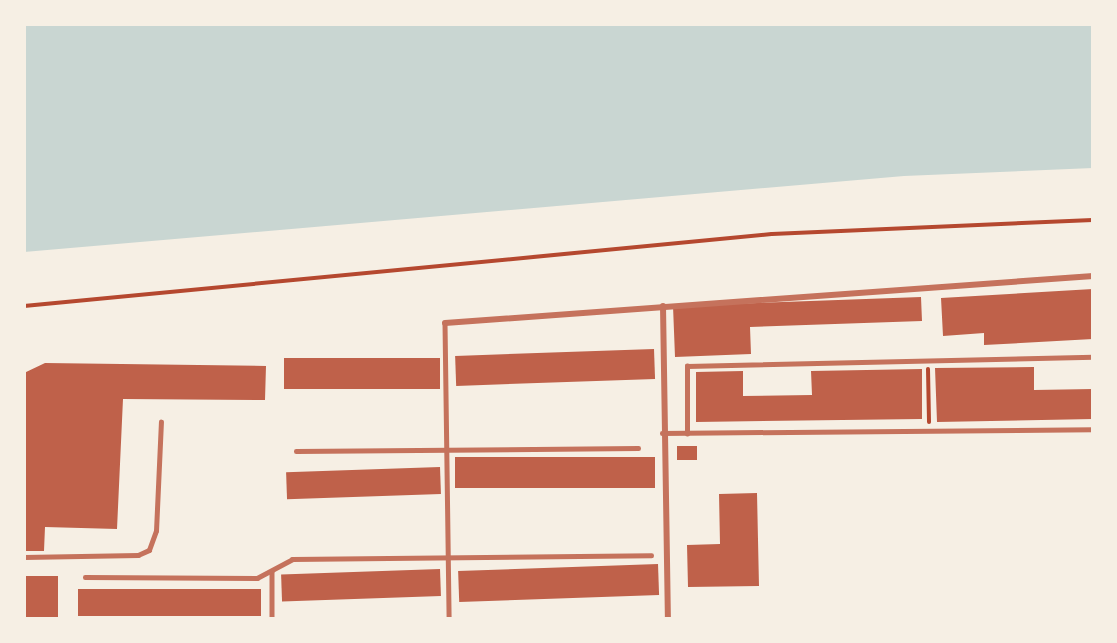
<!DOCTYPE html>
<style>
body{margin:0}
#map{position:relative;width:1117px;height:643px;overflow:hidden;background:#f6efe4;font-family:"Crimson Pro",serif}
div>[style]{position:absolute}
[style*='--x']{left:calc(var(--x)*1px);top:calc(var(--y)*1px);width:calc(var(--w)*1px);rotate:calc(var(--a)*1deg)}
.water>*{inset:0;background:#c9d6d2}
.building>*{inset:0;background:#bf614a;transform-origin:0 0}
.path>*{height:4px;margin:-2px;padding:0 2px;transform-origin:2px;border-radius:2px;background:#b5482f}
.service>*{height:4.5px;margin:-2.25px;padding:0 2.25px;transform-origin:2.25px;border-radius:2.25px;background:#c5725c}
.minor>*{height:6px;margin:-3px;padding:0 3px;transform-origin:3px;border-radius:3px;background:#c5725c}
span{translate:-50% -50%;white-space:nowrap;text-align:center;line-height:1.15;-webkit-text-stroke:6px #f6efe4;paint-order:stroke}
.frame{position:absolute;inset:0;border:26px solid #f6efe4;pointer-events:none}
</style>
<div id="map">
<div class="water">
<i style="clip-path:polygon(24px 24px,1093px 24px,1093px 168px,904px 176px,24px 252px)"></i>
</div>
<div class="building">
<i style="clip-path:polygon(1093px 289px,1093px 339px,984px 345px,984px 333px,943px 336px,941px 298px)"></i>
<i style="clip-path:polygon(921px 297px,922px 321px,750px 327px,751px 354px,675px 357px,673px 306px)"></i>
<i style="left:654px;top:349px;width:30px;height:199px;rotate:88deg"></i>
<i style="left:440px;top:358px;width:31px;height:156px;rotate:90deg"></i>
<i style="clip-path:polygon(45px 363px,266px 366px,265px 400px,123px 399px,117px 529px,45px 527px,44px 551px,24px 551px,24px 373px)"></i>
<i style="clip-path:polygon(1034px 367px,1034px 390px,1093px 389px,1093px 419px,937px 422px,935px 368px)"></i>
<i style="clip-path:polygon(922px 369px,922px 419px,696px 422px,696px 372px,743px 371px,743px 396px,812px 395px,811px 371px)"></i>
<i style="left:697px;top:446px;width:14px;height:20px;rotate:90deg"></i>
<i style="left:655px;top:457px;width:31px;height:200px;rotate:90deg"></i>
<i style="left:440px;top:467px;width:27px;height:154px;rotate:88deg"></i>
<i style="clip-path:polygon(757px 493px,759px 586px,688px 587px,687px 545px,720px 544px,719px 494px)"></i>
<i style="left:658px;top:564px;width:31px;height:200px;rotate:88deg"></i>
<i style="left:440px;top:569px;width:27px;height:159px;rotate:88deg"></i>
<i style="left:24px;top:576px;width:34px;height:43px"></i>
<i style="left:261px;top:589px;width:27px;height:183px;rotate:90deg"></i>
</div>
<div class="path">
<i style="--x:24;--y:306;--w:751;--a:-5.5"></i>
<i style="--x:772;--y:234;--w:321;--a:-2.5"></i>
<i style="--x:928;--y:369;--w:53;--a:88.9"></i>
</div>
<div class="service">
<i style="--x:445;--y:323;--w:296;--a:89.2"></i>
<i style="--x:662;--y:433;--w:431;--a:-0.5"></i>
<i style="--x:687;--y:434;--w:68;--a:-90"></i>
<i style="--x:687;--y:366;--w:406;--a:-1.3"></i>
<i style="--x:296;--y:451;--w:342;--a:-0.5"></i>
<i style="--x:24;--y:557;--w:114;--a:-1"></i>
<i style="--x:138;--y:555;--w:12;--a:-24"></i>
<i style="--x:149;--y:550;--w:20;--a:-70"></i>
<i style="--x:156;--y:531;--w:109;--a:-87.4"></i>
<i style="--x:272;--y:572;--w:47;--a:90"></i>
<i style="--x:85;--y:577;--w:172;--a:0.3"></i>
<i style="--x:257;--y:578;--w:40;--a:-28"></i>
<i style="--x:292;--y:559;--w:359;--a:-0.6"></i>
</div>
<div class="minor">
<i style="--x:663;--y:306;--w:313;--a:89.1"></i>
<i style="--x:445;--y:323;--w:650;--a:-4.15"></i>
</div>
<div class="frame"></div>
</div>
